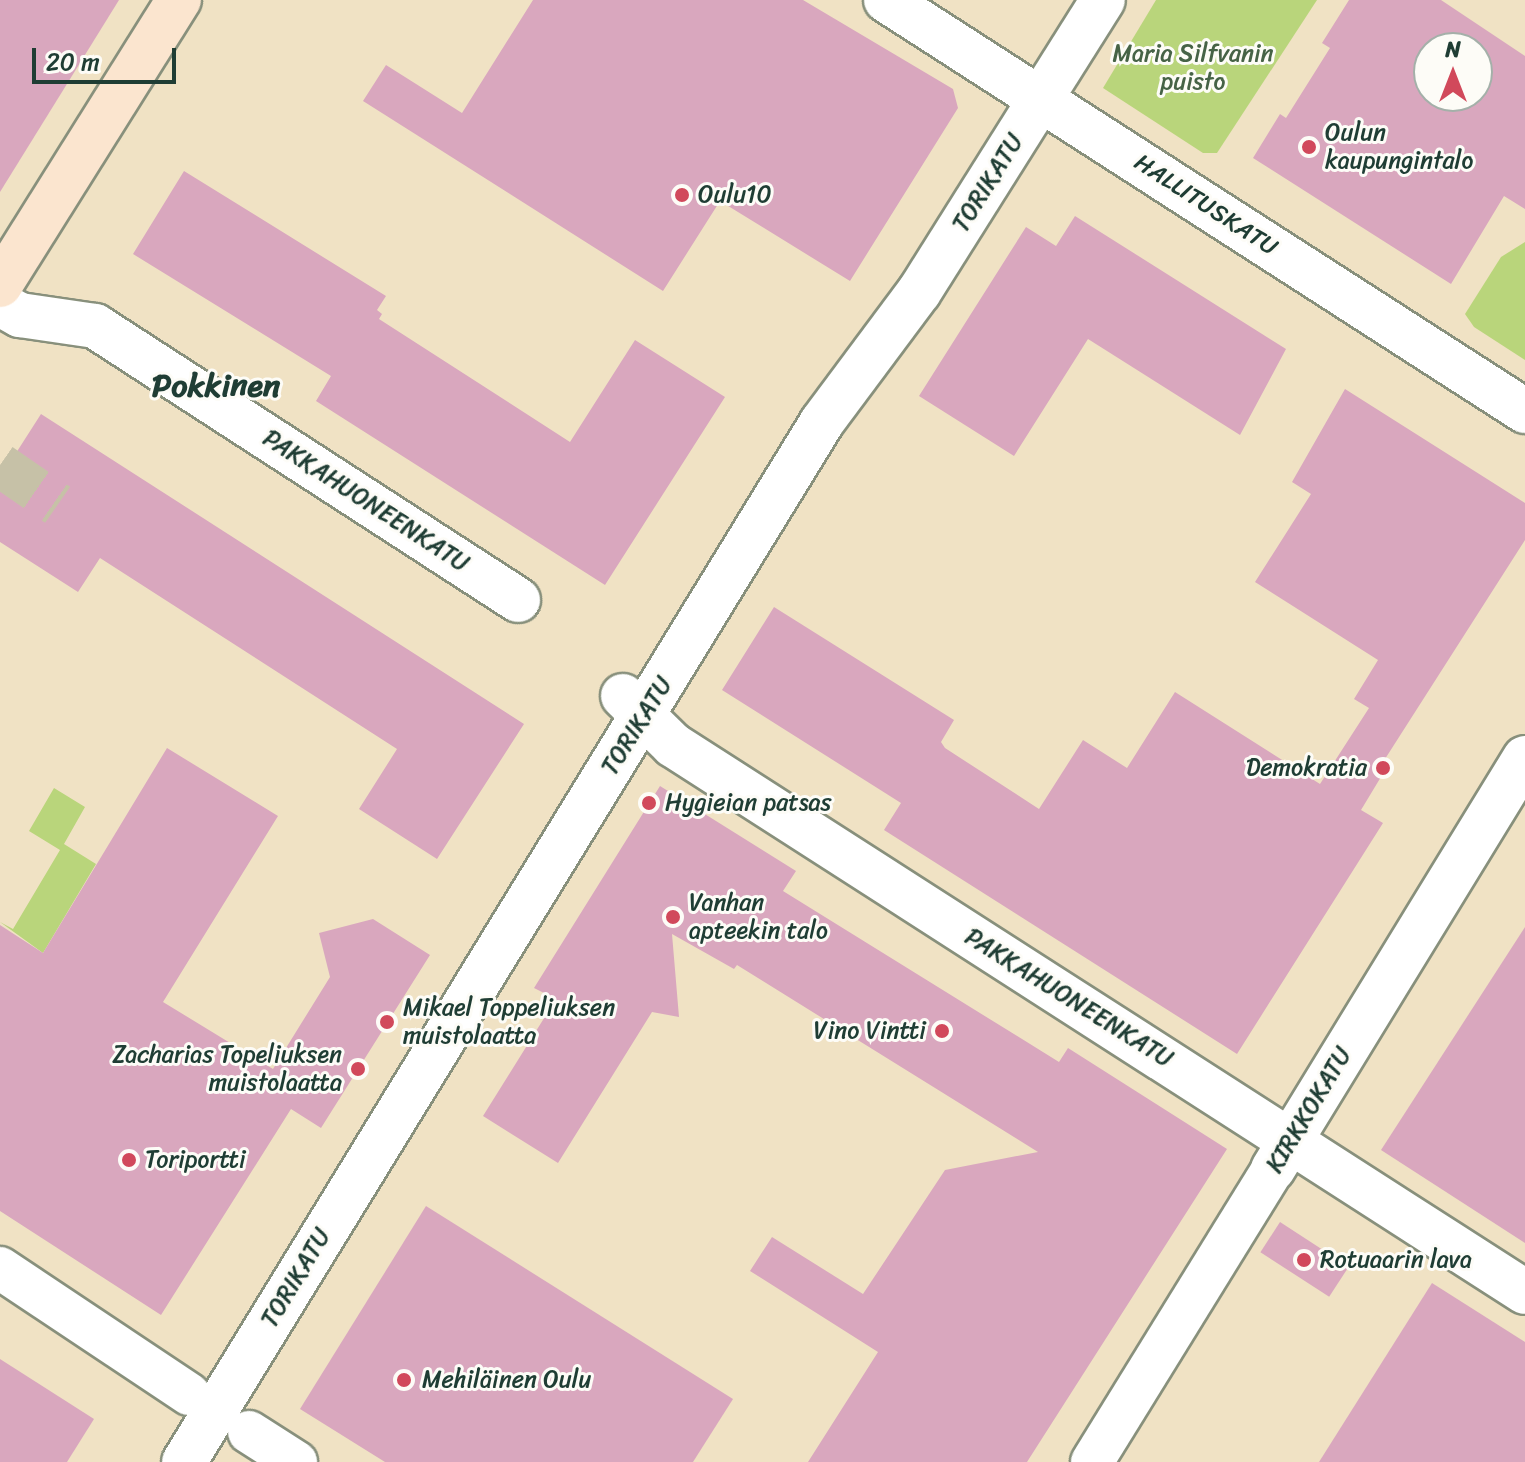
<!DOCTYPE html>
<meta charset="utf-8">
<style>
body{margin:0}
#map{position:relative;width:1525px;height:1462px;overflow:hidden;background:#f0e2c4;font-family:Sriracha,sans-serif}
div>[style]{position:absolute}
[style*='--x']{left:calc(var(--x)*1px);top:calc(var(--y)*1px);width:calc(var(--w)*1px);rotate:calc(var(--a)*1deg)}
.green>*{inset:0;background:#b9d57b}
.building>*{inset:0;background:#d9a7be;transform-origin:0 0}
.minor-tunnel>*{height:44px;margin-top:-22px;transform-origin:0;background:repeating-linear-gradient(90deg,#c6c1a7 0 44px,transparent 0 66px)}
.roads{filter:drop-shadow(2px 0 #88907c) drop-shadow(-2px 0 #88907c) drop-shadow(0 2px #88907c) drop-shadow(0 -2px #88907c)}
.pedestrian>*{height:42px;margin:-21px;padding:0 21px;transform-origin:21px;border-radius:21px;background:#fff}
.minor>*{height:44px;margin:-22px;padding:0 22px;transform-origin:22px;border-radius:22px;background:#fff}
.secondary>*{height:44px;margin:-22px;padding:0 22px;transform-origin:22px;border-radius:22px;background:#fbe5cf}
.dots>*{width:22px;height:22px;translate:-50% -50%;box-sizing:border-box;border:4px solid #fdfcf7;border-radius:50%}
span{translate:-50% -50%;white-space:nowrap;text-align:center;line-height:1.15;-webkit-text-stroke:6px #fdfcf7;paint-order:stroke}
.park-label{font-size:24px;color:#466346}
.poi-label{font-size:24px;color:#1f3d34}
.left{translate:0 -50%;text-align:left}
.right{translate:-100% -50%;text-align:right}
.street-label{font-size:24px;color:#1f3d34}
.district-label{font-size:32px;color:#1f3d34;font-weight:700}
.north{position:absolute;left:1413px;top:32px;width:80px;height:80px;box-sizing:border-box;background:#fdfcf7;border:2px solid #a4b0a9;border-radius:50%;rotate:0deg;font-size:22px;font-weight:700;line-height:32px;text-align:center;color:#1f3d34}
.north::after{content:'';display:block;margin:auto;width:28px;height:36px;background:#d1495b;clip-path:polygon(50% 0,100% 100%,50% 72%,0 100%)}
.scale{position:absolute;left:32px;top:48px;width:144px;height:36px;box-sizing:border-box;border:4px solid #1f3d34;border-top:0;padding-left:10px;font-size:24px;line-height:28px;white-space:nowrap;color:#1f3d34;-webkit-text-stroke:6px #fdfcf7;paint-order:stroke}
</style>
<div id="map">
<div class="green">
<i style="clip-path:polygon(1156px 0,1317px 0,1217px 153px,1203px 153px,1103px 88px)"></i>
<i style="clip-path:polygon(1525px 242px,1525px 360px,1474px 327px,1465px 314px,1501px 257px)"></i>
<i style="clip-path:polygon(54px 788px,85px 807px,64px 844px,96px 864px,43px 953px,0 922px,13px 929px,60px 850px,29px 831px)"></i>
</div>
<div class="building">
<i style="clip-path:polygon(0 0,119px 0,0 192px)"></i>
<i style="clip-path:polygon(533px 0,803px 0,953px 89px,958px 108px,850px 281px,720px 201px,663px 291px,363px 101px,386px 65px,462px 113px)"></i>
<i style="clip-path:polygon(evenodd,1349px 0,1441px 0,1525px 56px,1525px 209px,1504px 196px,1451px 284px,1253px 158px,1280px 114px,1286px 118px,1330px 48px,1322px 43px,1349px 0,1429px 48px,1477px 48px,1477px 96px,1429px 96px,1429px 48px)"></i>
<i style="clip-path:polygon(184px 171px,386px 296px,377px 310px,382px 314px,379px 319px,570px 442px,635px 340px,725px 397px,605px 585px,316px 401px,331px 376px,133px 254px)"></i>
<i style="clip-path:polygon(1075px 216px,1286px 349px,1240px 435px,1088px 339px,1014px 456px,919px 396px,1026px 227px,1056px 246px)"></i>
<i style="clip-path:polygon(1345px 389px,1525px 503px,1525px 540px,1385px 759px,1390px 762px,1361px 810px,1383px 823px,1237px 1054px,884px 830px,901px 803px,722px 690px,774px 607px,954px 720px,941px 742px,945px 748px,1039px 809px,1083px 740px,1127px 768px,1175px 692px,1320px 784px,1369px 708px,1354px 699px,1378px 660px,1255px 582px,1311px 494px,1292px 482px)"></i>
<i style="clip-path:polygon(41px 414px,524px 724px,437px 859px,359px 809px,397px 749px,100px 558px,78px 592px,0 542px,0 478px)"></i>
<i style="clip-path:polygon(167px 748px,278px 816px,163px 1002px,273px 1069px,330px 977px,319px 933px,373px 919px,430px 955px,321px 1128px,291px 1109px,161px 1315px,0 1211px,0 925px,43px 953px)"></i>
<i style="clip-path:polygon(660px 786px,796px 871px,783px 891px,1059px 1062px,1068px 1048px,1227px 1149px,1027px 1462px,808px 1462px,878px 1352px,750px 1271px,772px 1237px,863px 1294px,945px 1170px,1038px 1152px,737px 965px,734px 969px,672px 934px,679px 1017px,652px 1012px,558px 1163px,483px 1116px,556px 999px,534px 988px)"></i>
<i style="clip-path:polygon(1525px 927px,1525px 1243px,1381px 1150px)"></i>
<i style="clip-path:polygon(426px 1206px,733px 1399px,693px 1462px,385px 1462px,300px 1409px)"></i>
<i style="left:1280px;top:1222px;width:82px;height:36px;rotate:33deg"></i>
<i style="clip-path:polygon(1432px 1283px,1525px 1342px,1525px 1462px,1319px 1462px)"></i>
<i style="clip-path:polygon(0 1359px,94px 1419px,67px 1462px,0 1462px)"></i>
</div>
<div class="minor-tunnel">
<i style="--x:0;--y:465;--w:70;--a:34.6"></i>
</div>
<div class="roads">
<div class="pedestrian">
<i style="--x:0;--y:1268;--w:227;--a:33.7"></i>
<i style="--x:249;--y:1432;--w:56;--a:32.6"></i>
<i style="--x:1092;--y:1462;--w:344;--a:-58.3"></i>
</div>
<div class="minor">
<i style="--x:886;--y:0;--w:760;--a:32.75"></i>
<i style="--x:0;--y:304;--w:23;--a:29"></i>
<i style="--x:20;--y:315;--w:76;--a:8.3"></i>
<i style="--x:95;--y:326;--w:504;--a:32.93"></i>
<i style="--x:623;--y:696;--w:70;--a:44.4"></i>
<i style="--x:673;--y:745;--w:1012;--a:32.7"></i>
<i style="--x:1273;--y:1169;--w:482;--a:-58.5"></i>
<i style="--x:184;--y:1462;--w:1220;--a:-58.47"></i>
<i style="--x:822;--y:422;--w:162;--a:-53.3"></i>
<i style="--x:919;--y:292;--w:345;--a:-57.8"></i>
</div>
<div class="secondary">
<i style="--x:0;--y:285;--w:337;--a:-57.9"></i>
</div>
</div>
<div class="dots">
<i style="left:1309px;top:147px;background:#d1495b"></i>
<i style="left:682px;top:195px;background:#d1495b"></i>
<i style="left:1383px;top:768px;background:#d1495b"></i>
<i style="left:649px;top:803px;background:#d1495b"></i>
<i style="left:673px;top:917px;background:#d1495b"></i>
<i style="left:387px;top:1022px;background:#d1495b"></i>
<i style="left:942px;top:1031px;background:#d1495b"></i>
<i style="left:358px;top:1069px;background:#d1495b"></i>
<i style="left:129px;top:1160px;background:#d1495b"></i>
<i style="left:1304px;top:1260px;background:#d1495b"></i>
<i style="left:404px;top:1380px;background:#d1495b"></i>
</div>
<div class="park-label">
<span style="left:1193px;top:68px">Maria Silfvanin<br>puisto</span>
</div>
<div class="poi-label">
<span class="left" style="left:1325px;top:147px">Oulun<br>kaupungintalo</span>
<span class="left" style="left:698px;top:195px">Oulu10</span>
<span class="right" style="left:1367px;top:768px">Demokratia</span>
<span class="left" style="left:665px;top:803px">Hygieian patsas</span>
<span class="left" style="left:689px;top:917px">Vanhan<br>apteekin talo</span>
<span class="left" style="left:403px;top:1022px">Mikael Toppeliuksen<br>muistolaatta</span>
<span class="right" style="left:926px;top:1031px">Vino Vintti</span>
<span class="right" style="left:342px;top:1069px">Zacharias Topeliuksen<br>muistolaatta</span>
<span class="left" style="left:145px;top:1160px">Toriportti</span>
<span class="left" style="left:1320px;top:1260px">Rotuaarin lava</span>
<span class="left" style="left:422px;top:1380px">Mehiläinen Oulu</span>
</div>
<div class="street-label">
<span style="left:988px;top:183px;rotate:-58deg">TORIKATU</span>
<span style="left:1206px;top:205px;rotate:33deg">HALLITUSKATU</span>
<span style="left:366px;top:501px;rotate:33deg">PAKKAHUONEENKATU</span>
<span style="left:637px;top:726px;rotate:-58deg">TORIKATU</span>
<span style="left:1069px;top:998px;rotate:32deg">PAKKAHUONEENKATU</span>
<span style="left:1309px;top:1110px;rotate:-59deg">KIRKKOKATU</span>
<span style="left:296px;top:1278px;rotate:-59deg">TORIKATU</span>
</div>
<div class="district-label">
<span style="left:216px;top:386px">Pokkinen</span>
</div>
<div class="north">N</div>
<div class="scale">20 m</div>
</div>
